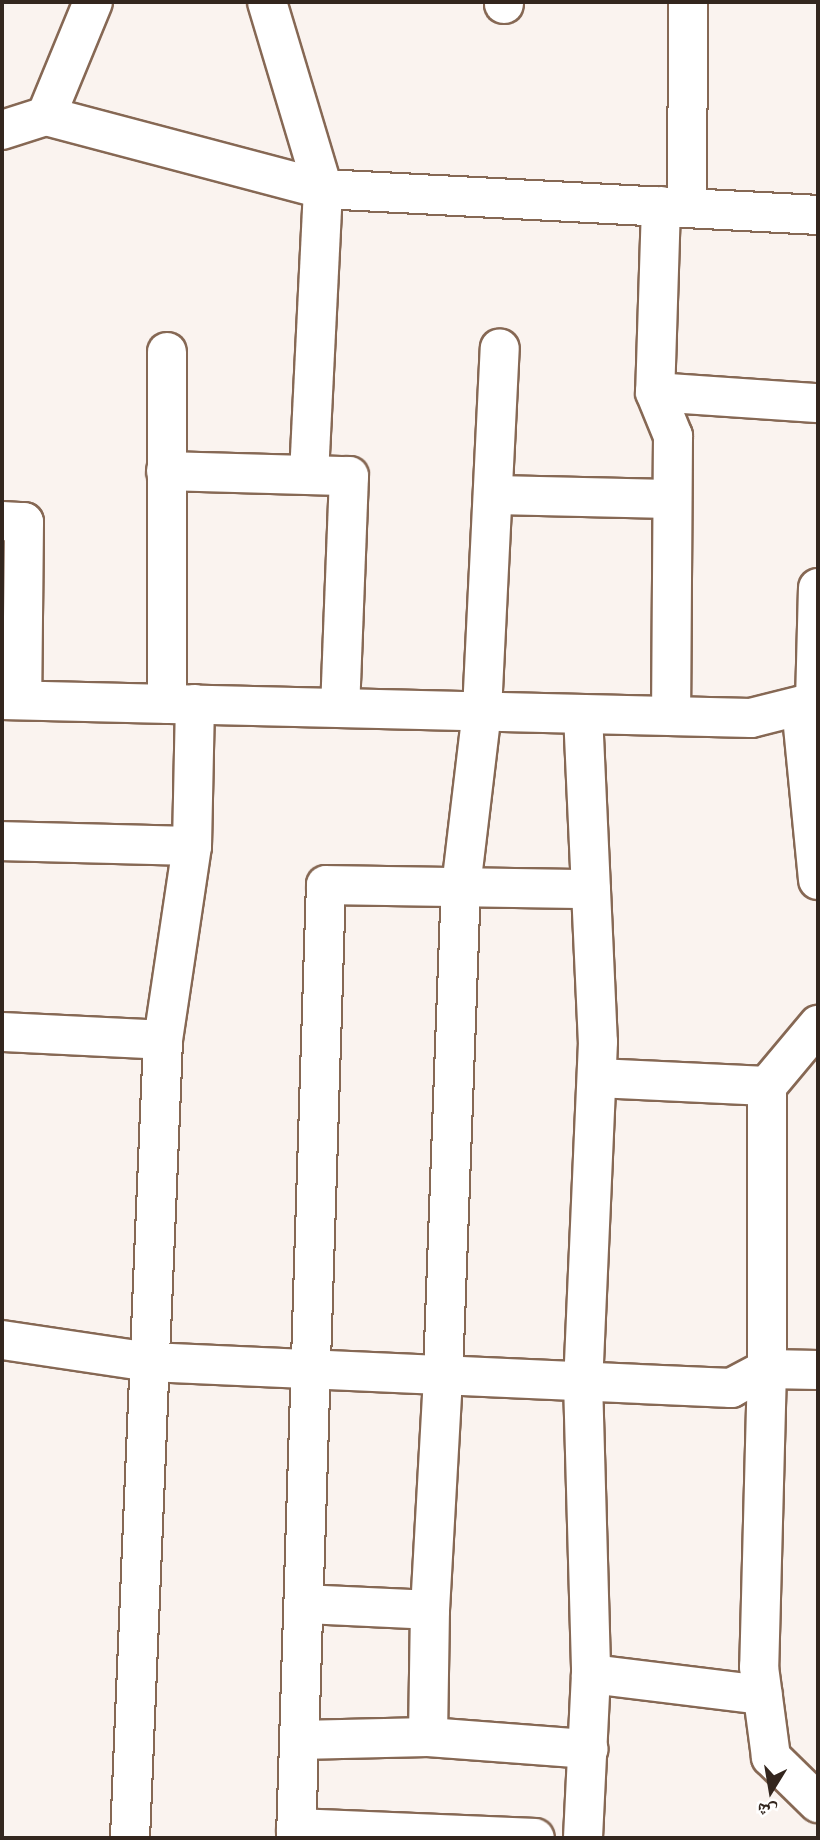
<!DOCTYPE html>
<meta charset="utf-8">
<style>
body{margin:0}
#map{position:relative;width:820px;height:1840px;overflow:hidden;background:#faf3ef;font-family:Ubuntu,"Noto Naskh Arabic",sans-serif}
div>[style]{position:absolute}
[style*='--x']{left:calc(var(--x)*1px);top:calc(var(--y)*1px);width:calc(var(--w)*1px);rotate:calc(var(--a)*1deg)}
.roads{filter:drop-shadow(2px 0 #866854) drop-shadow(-2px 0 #866854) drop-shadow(0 2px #866854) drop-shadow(0 -2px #866854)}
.minor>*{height:38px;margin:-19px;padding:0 19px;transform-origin:19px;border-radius:19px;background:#fff}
span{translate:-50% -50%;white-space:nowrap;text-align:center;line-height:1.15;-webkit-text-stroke:7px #fff;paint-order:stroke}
.frame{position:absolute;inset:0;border:4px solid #33261e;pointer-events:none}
.north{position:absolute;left:736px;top:1756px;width:70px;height:70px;-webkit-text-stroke:5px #fff;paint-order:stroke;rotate:191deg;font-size:19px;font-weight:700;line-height:28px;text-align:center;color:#33261e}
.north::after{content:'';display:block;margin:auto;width:24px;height:32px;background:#33261e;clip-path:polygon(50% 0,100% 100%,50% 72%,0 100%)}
</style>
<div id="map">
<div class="roads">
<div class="minor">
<i style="--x:267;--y:2;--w:195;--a:73.3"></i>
<i style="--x:323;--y:189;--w:286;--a:92.8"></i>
<i style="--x:504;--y:4;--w:2;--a:-90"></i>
<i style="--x:46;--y:116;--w:123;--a:-67.6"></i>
<i style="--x:2;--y:130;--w:46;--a:-17.7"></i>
<i style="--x:46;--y:116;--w:286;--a:14.8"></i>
<i style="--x:323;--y:189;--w:496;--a:3"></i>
<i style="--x:661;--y:206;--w:186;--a:91.8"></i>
<i style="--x:655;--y:392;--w:48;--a:67.8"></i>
<i style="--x:673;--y:436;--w:280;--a:90.4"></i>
<i style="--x:687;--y:207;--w:205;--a:-89.7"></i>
<i style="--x:655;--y:392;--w:163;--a:3.9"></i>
<i style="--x:166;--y:471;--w:183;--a:1.6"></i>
<i style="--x:349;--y:476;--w:232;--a:92.2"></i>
<i style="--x:493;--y:495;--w:179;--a:1.3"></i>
<i style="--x:2;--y:521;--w:22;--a:3"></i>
<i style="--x:24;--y:522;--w:178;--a:90.6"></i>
<i style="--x:2;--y:700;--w:749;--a:1.38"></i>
<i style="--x:751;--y:718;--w:69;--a:-14.2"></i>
<i style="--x:815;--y:702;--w:114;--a:-88.5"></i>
<i style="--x:167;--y:704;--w:352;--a:-90"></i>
<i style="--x:801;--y:706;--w:175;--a:84.4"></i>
<i style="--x:583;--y:714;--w:328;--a:87.4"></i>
<i style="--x:598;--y:1042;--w:339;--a:92.5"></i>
<i style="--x:583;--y:1381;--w:293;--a:88.4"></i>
<i style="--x:591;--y:1674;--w:164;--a:92.8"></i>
<i style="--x:2;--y:841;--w:190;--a:1.5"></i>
<i style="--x:2;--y:1032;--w:161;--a:2.8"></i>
<i style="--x:597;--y:1078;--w:170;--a:2.7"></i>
<i style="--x:767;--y:1086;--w:80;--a:-50.1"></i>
<i style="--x:767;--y:1086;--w:283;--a:90"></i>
<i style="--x:767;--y:1369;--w:298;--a:91.5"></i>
<i style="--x:759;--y:1667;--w:91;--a:82.4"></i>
<i style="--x:771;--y:1757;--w:66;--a:44.4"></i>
<i style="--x:2;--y:1340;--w:149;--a:8.5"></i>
<i style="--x:149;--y:1362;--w:583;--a:2.56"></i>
<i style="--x:731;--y:1388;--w:41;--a:-27.8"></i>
<i style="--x:767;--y:1369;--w:51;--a:1.1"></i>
<i style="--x:304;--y:1604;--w:126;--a:2.7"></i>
<i style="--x:591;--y:1674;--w:173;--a:7"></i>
<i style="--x:428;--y:1737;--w:127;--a:-89.1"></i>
<i style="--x:430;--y:1610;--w:236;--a:-86.8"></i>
<i style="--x:443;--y:1374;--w:487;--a:-87.9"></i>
<i style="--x:461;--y:887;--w:177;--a:-83.2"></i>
<i style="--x:482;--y:711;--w:363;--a:-87.2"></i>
<i style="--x:299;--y:1740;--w:129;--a:-1.3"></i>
<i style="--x:428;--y:1737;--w:161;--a:4.3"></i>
<i style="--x:296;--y:1828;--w:239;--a:2.4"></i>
<i style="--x:130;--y:1838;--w:799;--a:-87.63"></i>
<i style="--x:163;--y:1040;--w:196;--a:-81.5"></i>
<i style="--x:192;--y:846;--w:142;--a:-88.8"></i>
<i style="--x:296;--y:1838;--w:953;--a:-88.2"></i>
<i style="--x:326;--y:885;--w:265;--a:0.9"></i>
</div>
</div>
<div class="frame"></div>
<div class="north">ش</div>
</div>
